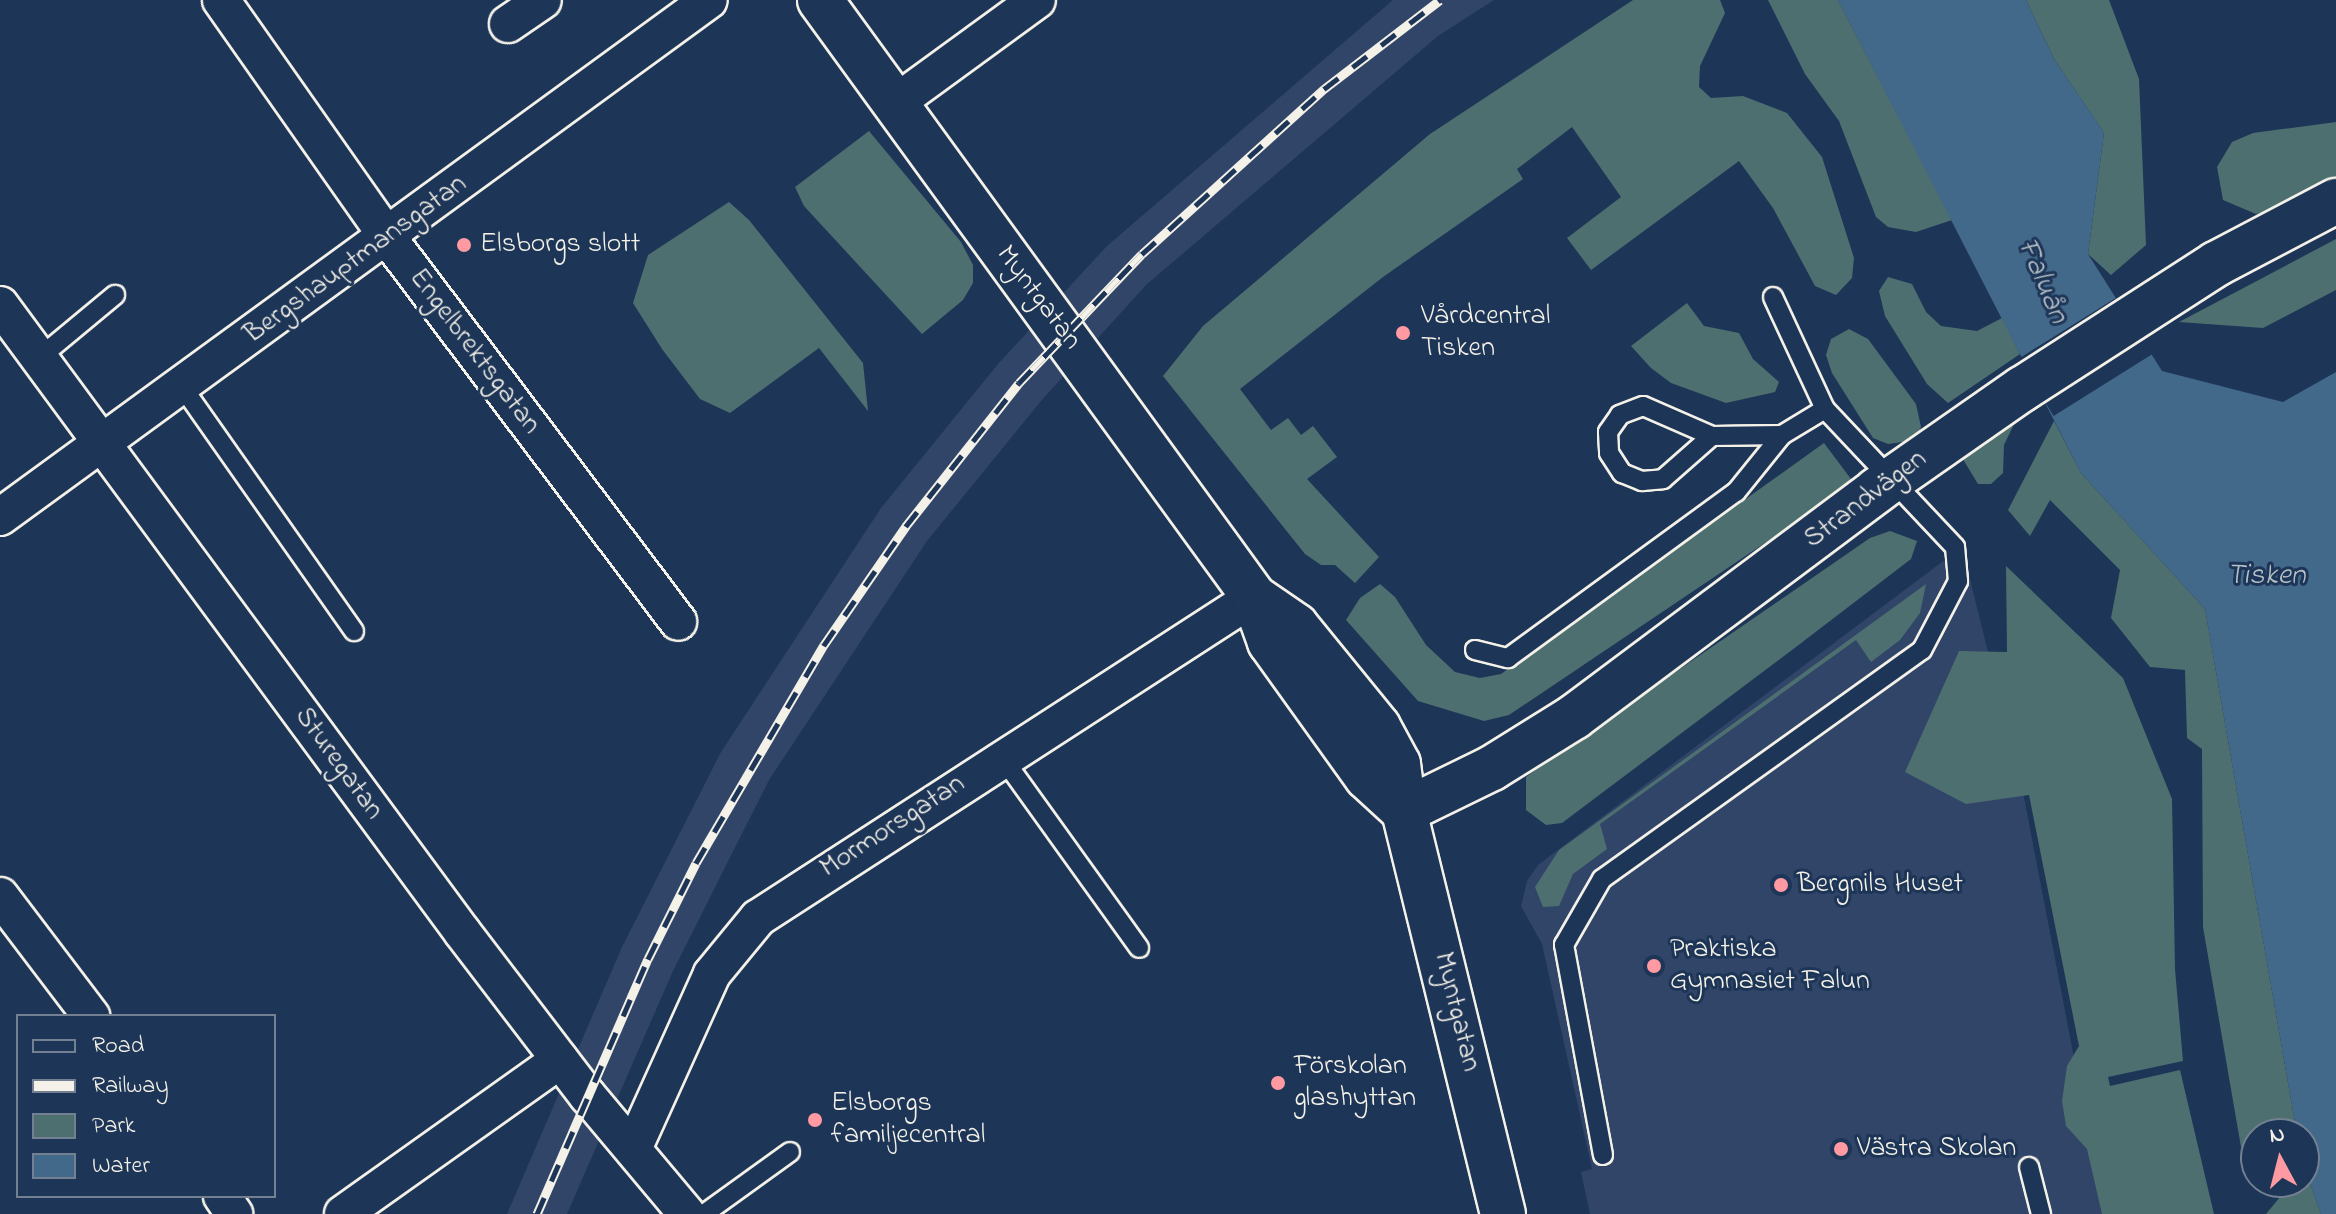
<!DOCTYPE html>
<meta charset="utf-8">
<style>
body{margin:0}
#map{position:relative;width:2336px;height:1214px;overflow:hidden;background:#1d3557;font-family:"Indie Flower",sans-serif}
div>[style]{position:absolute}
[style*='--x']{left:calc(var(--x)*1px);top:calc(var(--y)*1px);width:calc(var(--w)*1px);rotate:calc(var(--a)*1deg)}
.built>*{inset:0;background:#314568}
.green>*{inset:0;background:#4e6f70}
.water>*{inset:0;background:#43698a}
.pier>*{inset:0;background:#1d3557;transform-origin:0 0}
.roads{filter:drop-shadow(2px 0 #f4f1e8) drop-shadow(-2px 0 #f4f1e8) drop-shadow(0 2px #f4f1e8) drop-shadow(0 -2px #f4f1e8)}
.service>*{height:18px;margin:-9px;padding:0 9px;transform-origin:9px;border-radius:9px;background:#1d3557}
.minor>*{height:36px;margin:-18px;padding:0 18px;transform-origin:18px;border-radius:18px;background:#1d3557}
.tertiary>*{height:44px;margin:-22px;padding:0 22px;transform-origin:22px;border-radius:22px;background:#1d3557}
.rail>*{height:9px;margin-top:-4.5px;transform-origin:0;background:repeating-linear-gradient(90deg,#1d3557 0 18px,#f4f1e8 0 36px);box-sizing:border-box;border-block:2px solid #f4f1e8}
.dots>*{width:22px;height:22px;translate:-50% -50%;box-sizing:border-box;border:4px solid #1d3557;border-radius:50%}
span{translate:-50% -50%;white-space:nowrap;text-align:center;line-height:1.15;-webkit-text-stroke:6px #1d3557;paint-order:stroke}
.poi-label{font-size:28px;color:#f4f1e8}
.left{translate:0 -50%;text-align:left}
.street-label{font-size:28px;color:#f4f1e8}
.water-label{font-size:30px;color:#b6c1c7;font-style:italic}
.legend{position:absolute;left:16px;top:1014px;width:260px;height:184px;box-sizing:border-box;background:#1d3557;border:2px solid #738091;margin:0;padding:10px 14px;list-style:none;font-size:24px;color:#f4f1e8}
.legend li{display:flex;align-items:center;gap:16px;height:40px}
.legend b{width:40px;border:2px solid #738091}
.north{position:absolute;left:2240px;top:1118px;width:80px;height:80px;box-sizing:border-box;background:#1d3557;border:2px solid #738091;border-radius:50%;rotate:353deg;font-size:22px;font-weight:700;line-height:32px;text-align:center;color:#f4f1e8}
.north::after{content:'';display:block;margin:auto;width:28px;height:36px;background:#ff9aa2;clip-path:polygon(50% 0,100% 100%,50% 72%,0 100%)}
</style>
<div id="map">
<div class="built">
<i style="clip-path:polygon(1393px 0,1494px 0,1438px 36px,1146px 285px,1041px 401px,927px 541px,769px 780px,673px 971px,567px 1214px,507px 1214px,622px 947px,721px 752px,881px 508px,998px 364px,1107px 246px)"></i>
<i style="clip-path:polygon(1962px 547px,2024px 797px,2104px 1214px,1590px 1214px,1581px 1172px,1592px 1169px,1542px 944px,1521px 906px,1527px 881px,1538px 865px)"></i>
</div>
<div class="green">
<i style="clip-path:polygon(1633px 0,1720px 0,1725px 13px,1700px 66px,1699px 87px,1711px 98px,1743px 96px,1787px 113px,1822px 157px,1854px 258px,1852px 278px,1836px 295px,1815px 286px,1773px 208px,1739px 161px,1591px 270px,1567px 238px,1621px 197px,1572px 127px,1517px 169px,1523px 179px,1383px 277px,1240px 389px,1271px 430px,1288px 418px,1301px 435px,1313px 426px,1337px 457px,1307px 479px,1379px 557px,1355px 583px,1335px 565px,1321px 565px,1305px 554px,1163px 376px,1203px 326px,1430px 134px)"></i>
<i style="clip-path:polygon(1768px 0,1838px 0,1952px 220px,1916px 232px,1888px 227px,1876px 217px,1839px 121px,1805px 74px)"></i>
<i style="clip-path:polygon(2026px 0,2109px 0,2139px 79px,2146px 245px,2111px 275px,2088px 254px,2104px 133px,2054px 59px)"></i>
<i style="clip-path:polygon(2336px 122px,2336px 180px,2282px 208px,2256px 214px,2223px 200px,2217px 167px,2232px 142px,2253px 133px)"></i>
<i style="clip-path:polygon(869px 131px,961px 242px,973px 265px,973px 283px,963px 300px,922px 334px,804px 206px,795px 187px)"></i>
<i style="clip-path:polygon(729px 202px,749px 220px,863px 363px,868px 411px,819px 348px,730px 413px,700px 399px,662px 349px,633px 303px,648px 255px)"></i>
<i style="clip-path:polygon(2336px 239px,2336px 290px,2263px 328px,2179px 322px)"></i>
<i style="clip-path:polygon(1888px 277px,1912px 284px,1926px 312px,1941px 326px,1977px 331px,2002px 318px,2020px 354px,1948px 403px,1927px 384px,1885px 316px,1879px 291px)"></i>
<i style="clip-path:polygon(1687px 303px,1704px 326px,1739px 333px,1753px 359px,1779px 382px,1775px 392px,1726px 403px,1671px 383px,1651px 368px,1631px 346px)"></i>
<i style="clip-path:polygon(1849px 329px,1868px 339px,1916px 404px,1921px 427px,1916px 440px,1888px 444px,1873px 438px,1832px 373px,1826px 355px,1831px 339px)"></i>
<i style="clip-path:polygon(2016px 420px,2004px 445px,2003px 473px,1991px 484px,1978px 484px,1958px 451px)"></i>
<i style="clip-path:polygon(2054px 421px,2081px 473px,2205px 609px,2297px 1134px,2256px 1134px,2256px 1146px,2241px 1147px,2203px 927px,2202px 749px,2187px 738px,2185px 670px,2150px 667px,2111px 618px,2120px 570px,2050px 500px,2030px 536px,2008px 510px)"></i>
<i style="clip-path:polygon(1824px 443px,1854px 483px,1509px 715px,1484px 721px,1418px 701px,1346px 620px,1360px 598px,1380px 584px,1395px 597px,1426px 645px,1455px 672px,1480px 678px,1501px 674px)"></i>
<i style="clip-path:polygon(1890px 531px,1917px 541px,1911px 559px,1796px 647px,1562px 823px,1546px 825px,1526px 810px,1526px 777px,1561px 751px,1870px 538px)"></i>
<i style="clip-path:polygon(2006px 566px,2123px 678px,2172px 799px,2175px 969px,2183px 1061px,2108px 1077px,2110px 1086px,2180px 1070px,2214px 1214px,2102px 1214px,2087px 1149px,2066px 1126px,2062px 1101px,2067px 1066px,2079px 1046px,2029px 795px,1966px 804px,1905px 772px,1959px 651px,2007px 652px)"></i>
<i style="clip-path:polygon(1926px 584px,1920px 613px,1900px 640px,1871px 662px,1856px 640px,1600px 824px,1607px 849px,1573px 874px,1559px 906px,1543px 907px,1535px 887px,1559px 850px)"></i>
<i style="clip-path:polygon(2304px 1166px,2321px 1214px,2266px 1214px,2285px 1191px,2283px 1182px,2304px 1182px)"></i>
</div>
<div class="water">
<i style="clip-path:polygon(1838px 0,2026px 0,2054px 59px,2104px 133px,2088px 254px,2162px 371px,2283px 402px,2336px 372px,2336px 1214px,2321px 1214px,2304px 1166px,2304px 1134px,2297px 1134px,2205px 609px,2081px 473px)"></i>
</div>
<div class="pier">
<i style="left:2119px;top:296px;width:67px;height:119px;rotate:58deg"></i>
</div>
<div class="roads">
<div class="service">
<i style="--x:1773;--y:297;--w:123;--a:65.1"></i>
<i style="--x:39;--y:358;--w:99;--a:-39.7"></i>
<i style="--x:181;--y:385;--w:301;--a:54.9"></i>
<i style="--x:1475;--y:650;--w:34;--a:14"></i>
<i style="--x:1508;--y:658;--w:282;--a:-36.1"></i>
<i style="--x:1736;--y:492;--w:73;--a:-51.1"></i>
<i style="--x:1002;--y:757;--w:235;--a:54.3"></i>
<i style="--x:1603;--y:1155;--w:214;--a:-100.5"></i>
<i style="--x:1564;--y:945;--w:76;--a:-60.1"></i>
<i style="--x:1602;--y:879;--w:393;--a:-35.6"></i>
<i style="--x:1922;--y:650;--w:78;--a:-62.4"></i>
<i style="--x:1958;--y:581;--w:34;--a:-95"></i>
<i style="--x:1955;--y:547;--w:190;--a:-133.3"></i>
<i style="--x:1825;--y:409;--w:50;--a:148.8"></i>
<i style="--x:1782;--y:435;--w:70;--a:179.2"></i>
<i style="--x:1712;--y:436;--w:75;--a:-156.5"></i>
<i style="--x:1643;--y:406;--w:25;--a:159"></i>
<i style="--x:1620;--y:415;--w:21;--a:125"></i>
<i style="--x:1608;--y:432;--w:21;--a:87"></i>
<i style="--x:1609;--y:453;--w:24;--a:57"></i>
<i style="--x:1622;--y:473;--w:22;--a:22"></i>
<i style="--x:1642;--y:481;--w:21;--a:-5"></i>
<i style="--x:1663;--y:479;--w:65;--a:-41.3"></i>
<i style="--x:2029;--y:1167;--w:49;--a:75.7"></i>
<i style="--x:704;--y:1214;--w:106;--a:-35.8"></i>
</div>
<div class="minor">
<i style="--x:221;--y:0;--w:291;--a:54.9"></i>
<i style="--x:388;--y:238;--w:481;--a:52.9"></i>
<i style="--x:508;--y:24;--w:42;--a:-34.4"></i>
<i style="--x:897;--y:102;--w:173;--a:-36.1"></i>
<i style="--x:0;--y:305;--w:780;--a:53.6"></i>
<i style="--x:463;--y:933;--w:204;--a:52.6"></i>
<i style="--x:587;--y:1095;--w:155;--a:50"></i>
<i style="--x:0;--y:517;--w:877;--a:-36.1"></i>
<i style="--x:0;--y:896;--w:151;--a:52.8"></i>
<i style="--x:633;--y:1149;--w:192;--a:-65.7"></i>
<i style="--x:712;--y:974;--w:72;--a:-50.6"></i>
<i style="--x:758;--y:918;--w:591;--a:-32.91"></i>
<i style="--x:222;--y:1196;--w:22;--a:56"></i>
<i style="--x:343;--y:1214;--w:266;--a:-35.4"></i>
</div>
<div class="tertiary">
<i style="--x:820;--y:0;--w:738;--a:53.98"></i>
<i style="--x:1254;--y:597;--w:48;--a:70.4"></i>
<i style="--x:1270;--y:642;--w:166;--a:54.3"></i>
<i style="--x:1367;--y:777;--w:50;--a:42.6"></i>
<i style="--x:1254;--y:597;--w:51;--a:34.6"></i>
<i style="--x:1296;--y:626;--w:130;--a:50.9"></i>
<i style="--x:1378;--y:727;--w:42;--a:61.6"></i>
<i style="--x:1398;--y:764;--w:47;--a:82.7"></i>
<i style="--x:1404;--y:811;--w:415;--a:76.2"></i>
<i style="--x:1404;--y:811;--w:98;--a:-26"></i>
<i style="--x:1492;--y:768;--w:97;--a:-31.9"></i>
<i style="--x:1574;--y:717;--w:379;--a:-36.8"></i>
<i style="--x:1877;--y:490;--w:177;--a:-34.9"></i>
<i style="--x:2022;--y:389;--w:231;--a:-32.8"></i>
<i style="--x:2216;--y:264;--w:136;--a:-27.7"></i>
</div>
</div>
<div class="rail">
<i style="--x:537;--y:1214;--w:278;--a:-66.5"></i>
<i style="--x:648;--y:959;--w:107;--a:-63.4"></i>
<i style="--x:696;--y:863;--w:253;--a:-59.6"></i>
<i style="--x:824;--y:645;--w:145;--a:-55.4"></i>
<i style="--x:906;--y:526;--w:182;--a:-51.7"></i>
<i style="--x:1019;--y:383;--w:178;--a:-46.4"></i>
<i style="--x:1142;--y:254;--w:246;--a:-42.2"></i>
<i style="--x:1324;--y:89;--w:146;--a:-37.5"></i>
</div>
<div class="dots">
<i style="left:464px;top:245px;background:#ff9aa2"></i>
<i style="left:1403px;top:333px;background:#ff9aa2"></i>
<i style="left:1781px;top:885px;background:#ff9aa2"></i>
<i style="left:1654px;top:966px;background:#ff9aa2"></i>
<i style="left:1278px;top:1083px;background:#ff9aa2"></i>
<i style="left:815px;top:1120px;background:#ff9aa2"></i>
<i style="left:1841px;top:1149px;background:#ff9aa2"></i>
</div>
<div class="poi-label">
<span class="left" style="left:480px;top:245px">Elsborgs slott</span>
<span class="left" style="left:1421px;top:333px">Vårdcentral<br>Tisken</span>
<span class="left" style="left:1797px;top:885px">Bergnils Huset</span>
<span class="left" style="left:1670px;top:966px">Praktiska<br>Gymnasiet Falun</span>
<span class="left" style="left:1294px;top:1083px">Förskolan<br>glashyttan</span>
<span class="left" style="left:831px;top:1120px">Elsborgs<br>familjecentral</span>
<span class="left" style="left:1857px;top:1149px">Västra Skolan</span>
</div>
<div class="street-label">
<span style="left:356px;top:260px;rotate:-36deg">Bergshauptmansgatan</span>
<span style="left:1038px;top:298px;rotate:53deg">Myntgatan</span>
<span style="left:474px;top:352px;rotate:53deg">Engelbrektsgatan</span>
<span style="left:1866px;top:500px;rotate:-37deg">Strandvägen</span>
<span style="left:338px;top:764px;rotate:54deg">Sturegatan</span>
<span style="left:893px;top:827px;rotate:-33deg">Mormorsgatan</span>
<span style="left:1456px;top:1012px;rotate:76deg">Myntgatan</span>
</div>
<div class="water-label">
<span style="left:2042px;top:281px;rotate:67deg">Faluån</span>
<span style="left:2266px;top:576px">Tisken</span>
</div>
<ul class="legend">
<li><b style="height:10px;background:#1d3557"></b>Road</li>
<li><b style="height:10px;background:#f4f1e8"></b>Railway</li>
<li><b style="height:22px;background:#4e6f70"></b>Park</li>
<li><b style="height:22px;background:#43698a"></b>Water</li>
</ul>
<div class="north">N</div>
</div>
